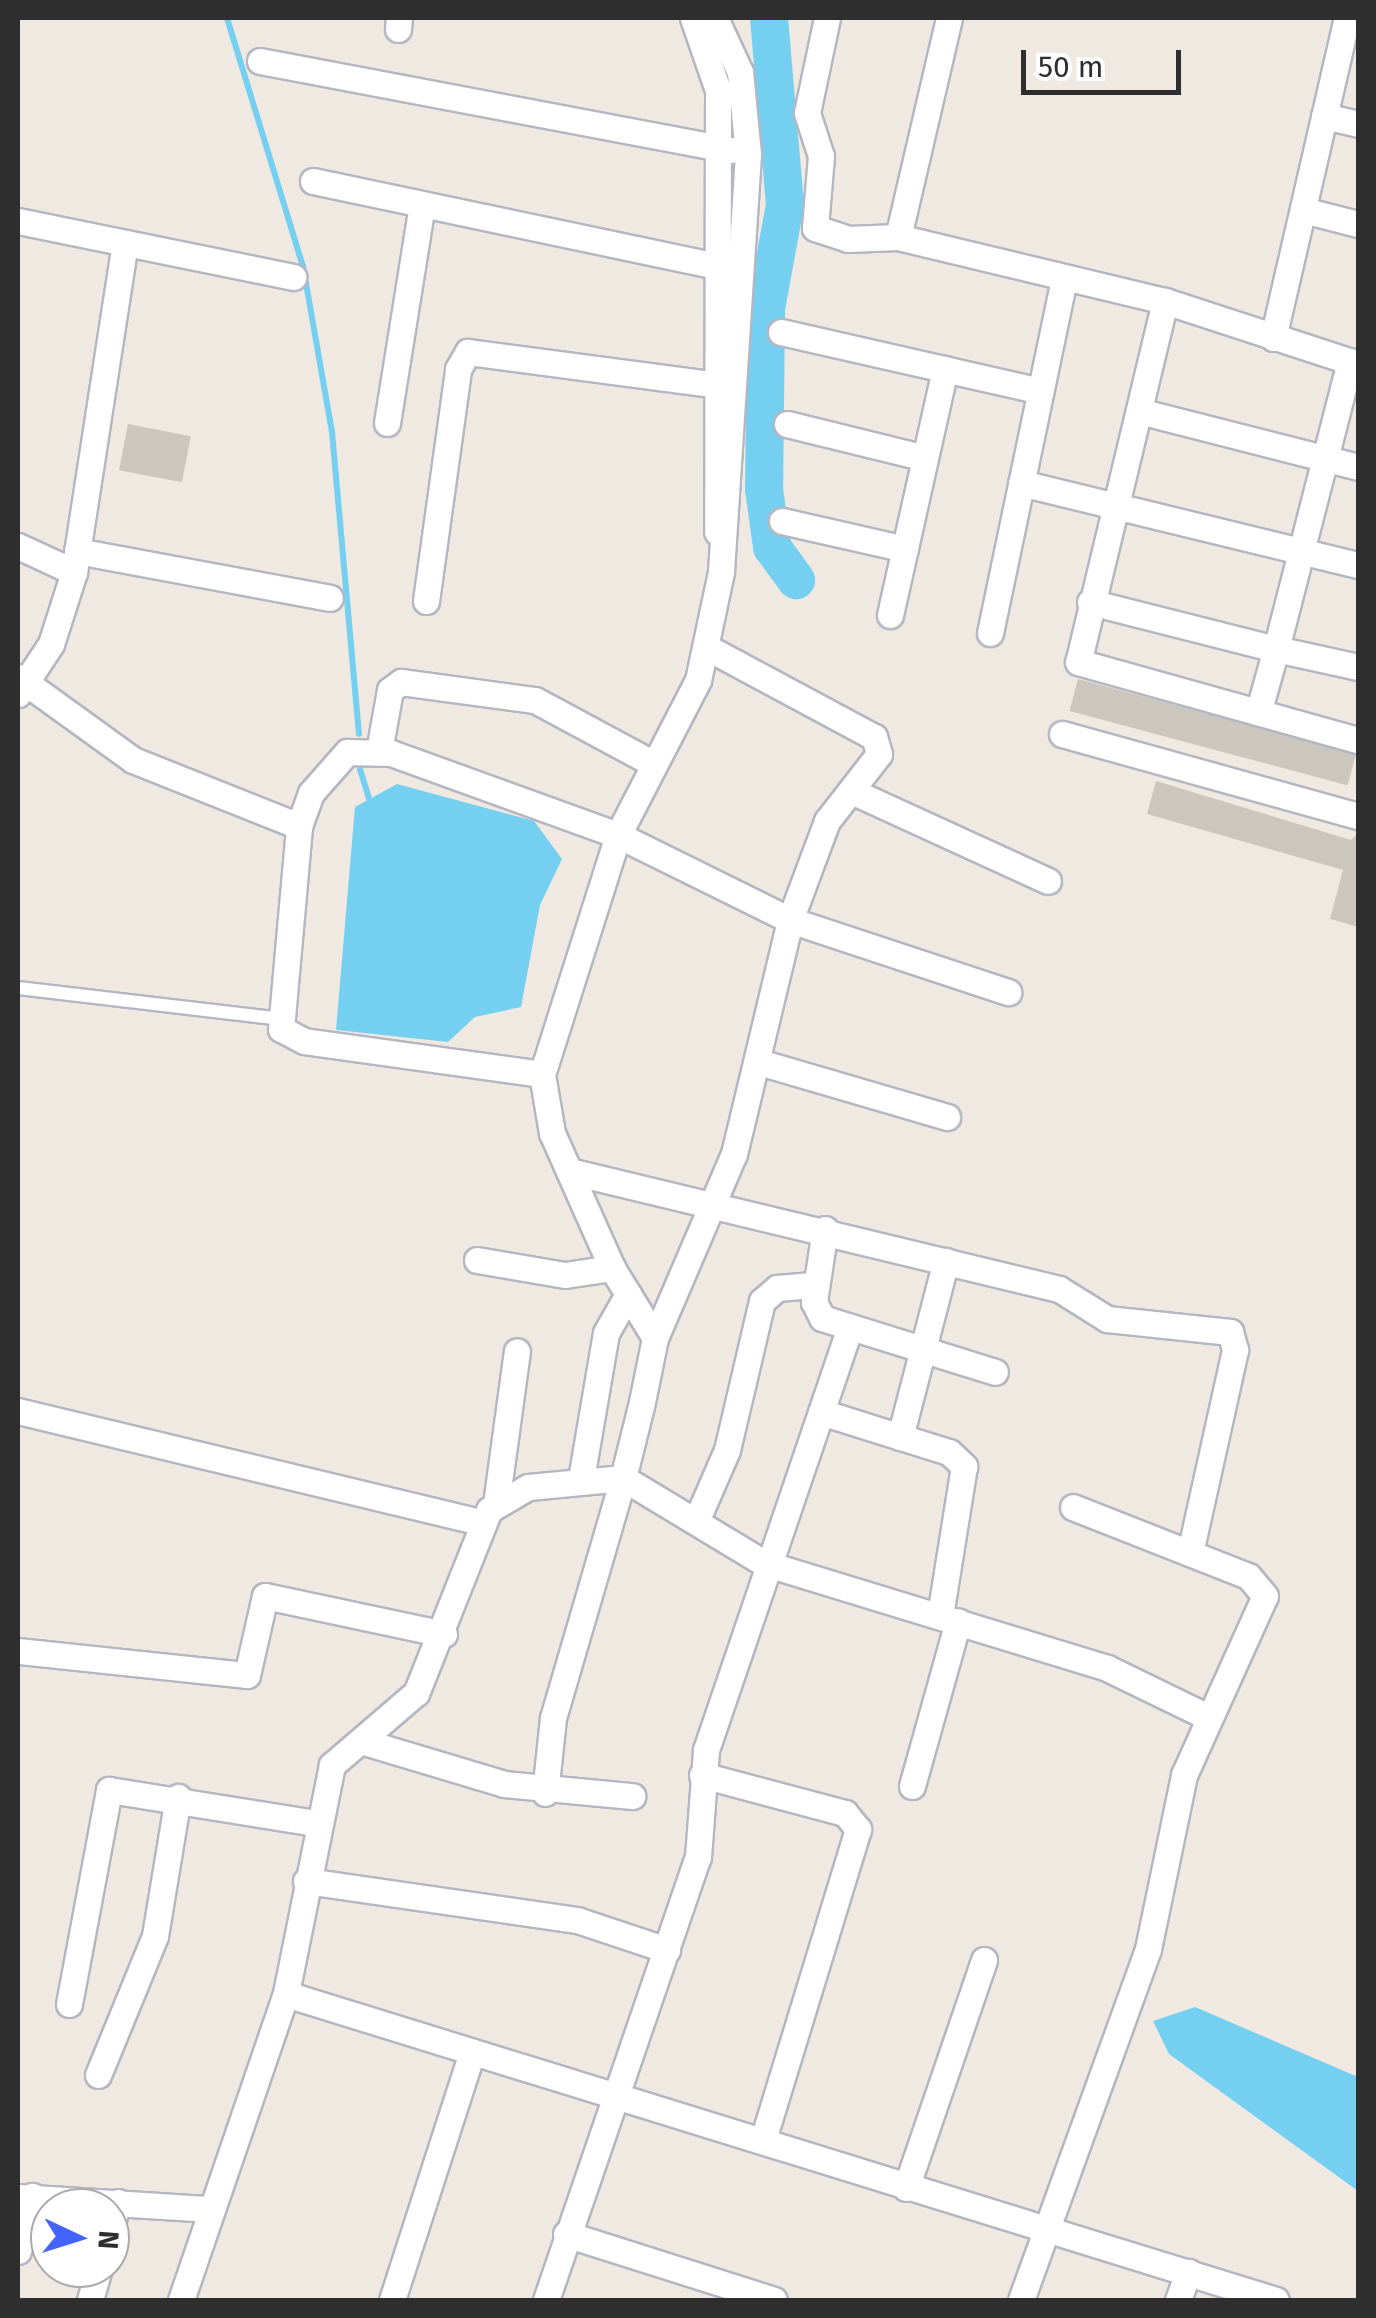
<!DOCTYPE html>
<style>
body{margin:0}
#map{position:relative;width:1376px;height:2318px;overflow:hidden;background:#efe9e1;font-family:"Fira Sans",sans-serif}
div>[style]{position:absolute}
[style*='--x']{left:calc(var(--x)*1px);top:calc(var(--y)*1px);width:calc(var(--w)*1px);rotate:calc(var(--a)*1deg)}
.water>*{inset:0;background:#75cff0}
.stream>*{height:6px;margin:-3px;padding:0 3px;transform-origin:3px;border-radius:3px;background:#75cff0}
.river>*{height:38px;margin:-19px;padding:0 19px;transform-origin:19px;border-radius:19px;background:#75cff0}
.building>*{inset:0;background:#cbc7bf;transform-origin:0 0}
.roads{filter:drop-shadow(2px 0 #b4b7c1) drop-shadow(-2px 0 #b4b7c1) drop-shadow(0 2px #b4b7c1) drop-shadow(0 -2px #b4b7c1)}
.lane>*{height:12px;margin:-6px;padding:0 6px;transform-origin:6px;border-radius:6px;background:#fff}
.street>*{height:25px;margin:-12.5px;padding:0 12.5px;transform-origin:12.5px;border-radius:12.5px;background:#fff}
span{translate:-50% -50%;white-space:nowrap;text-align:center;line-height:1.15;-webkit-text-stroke:9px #fff;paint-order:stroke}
.frame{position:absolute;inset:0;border:20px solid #2e2e2e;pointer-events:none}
.north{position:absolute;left:30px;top:2188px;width:100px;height:100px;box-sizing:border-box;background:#fff;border:2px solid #ababab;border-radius:50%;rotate:94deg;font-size:28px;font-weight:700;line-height:40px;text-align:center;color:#2e2e2e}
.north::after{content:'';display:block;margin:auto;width:35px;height:45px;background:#4264fb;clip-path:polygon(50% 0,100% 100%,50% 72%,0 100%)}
.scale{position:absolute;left:1021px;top:50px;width:160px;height:45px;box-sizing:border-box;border:5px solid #2e2e2e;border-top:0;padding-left:12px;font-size:30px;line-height:35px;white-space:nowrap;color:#2e2e2e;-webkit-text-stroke:8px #fff;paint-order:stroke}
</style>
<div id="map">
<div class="water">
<i style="clip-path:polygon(397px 784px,534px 821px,562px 859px,540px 905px,521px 1007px,475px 1017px,448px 1042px,336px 1030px,355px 807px)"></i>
<i style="clip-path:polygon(1195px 2007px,1358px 2077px,1358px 2191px,1169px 2054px,1153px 2021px)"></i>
</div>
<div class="stream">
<i style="--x:227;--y:18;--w:259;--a:73"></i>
<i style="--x:303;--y:266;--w:169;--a:80.1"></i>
<i style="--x:332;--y:432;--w:303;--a:84.9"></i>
<i style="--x:360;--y:769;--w:37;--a:73"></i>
</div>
<div class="river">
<i style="--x:769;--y:18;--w:188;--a:85.1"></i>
<i style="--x:785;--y:205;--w:106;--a:100.4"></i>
<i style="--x:766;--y:309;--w:180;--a:90.6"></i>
<i style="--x:764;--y:489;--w:59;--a:82.1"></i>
<i style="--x:772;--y:547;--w:41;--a:54"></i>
</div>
<div class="building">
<i style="left:128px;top:424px;width:64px;height:47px;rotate:11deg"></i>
<i style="left:1078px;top:679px;width:288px;height:33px;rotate:15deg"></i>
<i style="clip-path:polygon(1156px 781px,1351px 840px,1358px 833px,1358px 927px,1330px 919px,1343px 870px,1147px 814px)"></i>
</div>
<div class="roads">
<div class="lane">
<i style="--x:18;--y:988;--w:264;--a:6.7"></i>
</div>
<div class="street">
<i style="--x:693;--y:18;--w:76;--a:70.9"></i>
<i style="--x:718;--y:90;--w:442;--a:90.1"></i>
<i style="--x:715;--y:18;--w:60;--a:65.2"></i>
<i style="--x:740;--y:72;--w:82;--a:84.4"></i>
<i style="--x:748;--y:154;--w:419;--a:93.7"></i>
<i style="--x:721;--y:572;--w:110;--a:102"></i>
<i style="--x:698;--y:680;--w:174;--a:117.3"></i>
<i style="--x:618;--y:835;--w:251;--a:107.6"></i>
<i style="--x:542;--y:1074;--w:60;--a:80.4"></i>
<i style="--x:552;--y:1133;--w:148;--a:66"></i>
<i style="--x:612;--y:1268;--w:82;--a:58.4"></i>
<i style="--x:655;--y:1338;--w:65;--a:101.5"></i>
<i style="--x:642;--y:1402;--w:78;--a:104"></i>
<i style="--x:623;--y:1478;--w:95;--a:174.6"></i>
<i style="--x:528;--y:1487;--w:45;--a:149.5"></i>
<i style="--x:489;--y:1510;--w:197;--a:111.7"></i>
<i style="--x:416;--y:1693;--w:111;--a:139.4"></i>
<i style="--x:332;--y:1765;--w:234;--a:101.4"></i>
<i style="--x:286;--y:1994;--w:1036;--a:17.18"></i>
<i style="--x:827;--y:18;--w:97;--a:101.9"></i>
<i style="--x:807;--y:113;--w:45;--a:72"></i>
<i style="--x:821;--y:156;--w:72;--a:94.8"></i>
<i style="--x:815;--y:228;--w:35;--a:18"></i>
<i style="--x:848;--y:239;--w:50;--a:-2.3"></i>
<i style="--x:949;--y:18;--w:225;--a:103.1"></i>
<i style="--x:898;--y:237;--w:275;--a:13.5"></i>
<i style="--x:1165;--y:301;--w:203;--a:18.1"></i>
<i style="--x:398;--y:29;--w:11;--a:-85"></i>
<i style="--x:260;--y:61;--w:479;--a:10.7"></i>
<i style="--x:1324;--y:116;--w:35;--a:13"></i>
<i style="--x:313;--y:181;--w:409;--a:11.9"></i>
<i style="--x:1303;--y:210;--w:57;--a:14.3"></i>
<i style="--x:18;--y:221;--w:281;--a:11.5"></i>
<i style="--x:1165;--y:301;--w:371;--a:103.5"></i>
<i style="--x:1078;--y:662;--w:291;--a:15.6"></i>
<i style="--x:781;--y:332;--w:266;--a:12.8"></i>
<i style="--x:1273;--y:338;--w:328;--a:-77"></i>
<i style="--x:1350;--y:361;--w:297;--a:104.4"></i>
<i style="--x:1276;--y:649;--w:84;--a:12.4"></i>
<i style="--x:1139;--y:411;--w:226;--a:14.3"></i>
<i style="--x:387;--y:423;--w:216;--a:-80.9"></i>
<i style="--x:787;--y:424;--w:142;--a:13.8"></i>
<i style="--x:1021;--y:483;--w:347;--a:13.7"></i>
<i style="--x:782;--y:521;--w:126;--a:12.8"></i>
<i style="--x:18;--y:546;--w:62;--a:24.9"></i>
<i style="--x:77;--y:551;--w:257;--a:10.5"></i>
<i style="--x:426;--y:601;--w:234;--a:-82.1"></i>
<i style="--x:458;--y:369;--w:20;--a:-60"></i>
<i style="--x:468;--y:352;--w:245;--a:7.5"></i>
<i style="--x:1090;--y:602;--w:192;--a:14.2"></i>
<i style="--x:1276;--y:649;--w:66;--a:105.7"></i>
<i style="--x:890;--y:615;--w:252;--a:-77.4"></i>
<i style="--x:990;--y:633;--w:363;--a:-78.2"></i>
<i style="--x:18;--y:677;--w:142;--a:35.8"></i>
<i style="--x:133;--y:760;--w:179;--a:21.7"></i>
<i style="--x:18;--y:694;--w:60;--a:-56.6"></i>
<i style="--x:51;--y:644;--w:76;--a:-72.3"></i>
<i style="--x:74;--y:572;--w:333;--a:-81.2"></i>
<i style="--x:1062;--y:734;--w:307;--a:15.5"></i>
<i style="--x:379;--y:751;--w:62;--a:-79.8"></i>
<i style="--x:390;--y:690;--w:14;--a:-36"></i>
<i style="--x:401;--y:682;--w:135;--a:7.7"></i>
<i style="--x:535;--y:700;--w:133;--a:28.3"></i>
<i style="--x:856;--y:793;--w:211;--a:24.6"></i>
<i style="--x:759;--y:1062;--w:196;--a:16.3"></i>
<i style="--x:542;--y:1074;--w:240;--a:-172.1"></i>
<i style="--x:304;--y:1041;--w:26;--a:-152"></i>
<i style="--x:281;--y:1029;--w:204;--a:-84.9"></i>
<i style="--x:299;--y:826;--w:35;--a:-70"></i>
<i style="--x:311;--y:793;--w:55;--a:-48.7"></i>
<i style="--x:347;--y:752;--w:44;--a:1.3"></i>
<i style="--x:391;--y:753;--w:241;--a:19.9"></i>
<i style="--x:618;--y:835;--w:192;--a:26.3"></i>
<i style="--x:790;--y:920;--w:230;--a:18.3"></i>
<i style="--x:569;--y:1171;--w:504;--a:13.54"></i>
<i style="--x:1059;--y:1289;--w:57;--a:32"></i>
<i style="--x:1107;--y:1319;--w:124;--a:6"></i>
<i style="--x:1230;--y:1332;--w:19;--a:74"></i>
<i style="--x:1235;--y:1350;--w:208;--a:102.5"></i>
<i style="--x:825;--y:1229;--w:74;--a:98.6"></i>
<i style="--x:814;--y:1302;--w:18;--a:63"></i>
<i style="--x:822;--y:1318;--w:181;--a:17.3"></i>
<i style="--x:477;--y:1260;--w:89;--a:9.7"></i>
<i style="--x:565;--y:1275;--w:48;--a:-8.5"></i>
<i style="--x:655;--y:1338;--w:200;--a:-66.8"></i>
<i style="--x:734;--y:1154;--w:241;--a:-76.5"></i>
<i style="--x:790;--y:920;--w:106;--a:-69.5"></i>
<i style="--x:827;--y:821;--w:85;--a:-52.2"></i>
<i style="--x:879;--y:754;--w:18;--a:-106"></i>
<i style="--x:874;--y:737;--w:188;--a:-151.8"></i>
<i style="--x:18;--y:1411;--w:475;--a:13.5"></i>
<i style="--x:821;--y:1412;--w:134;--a:17.4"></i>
<i style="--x:949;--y:1452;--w:21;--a:43"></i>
<i style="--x:964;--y:1466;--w:152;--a:99.1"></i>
<i style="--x:900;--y:1437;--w:182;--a:-75.4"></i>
<i style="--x:581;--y:1479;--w:148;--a:-80.3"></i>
<i style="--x:606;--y:1333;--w:45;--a:-60.6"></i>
<i style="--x:496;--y:1504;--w:154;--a:-82.2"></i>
<i style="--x:697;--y:1519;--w:75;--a:-66.5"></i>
<i style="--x:727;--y:1450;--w:153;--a:-76.8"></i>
<i style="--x:762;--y:1301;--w:20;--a:-41"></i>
<i style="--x:777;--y:1288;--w:38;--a:-5"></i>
<i style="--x:18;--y:1651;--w:230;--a:6"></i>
<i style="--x:247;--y:1675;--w:81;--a:-77.2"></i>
<i style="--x:265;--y:1596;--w:183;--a:12"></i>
<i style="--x:361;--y:1741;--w:149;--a:16.7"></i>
<i style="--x:504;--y:1784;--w:129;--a:5.4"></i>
<i style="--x:702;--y:1775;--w:148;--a:14.9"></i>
<i style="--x:845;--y:1813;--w:21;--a:51"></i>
<i style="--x:858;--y:1829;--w:324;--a:107"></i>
<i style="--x:912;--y:1786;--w:171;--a:-74.4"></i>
<i style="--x:545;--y:1793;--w:75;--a:-83.9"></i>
<i style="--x:553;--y:1718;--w:250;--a:-73.7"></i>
<i style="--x:623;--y:1478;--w:165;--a:31.1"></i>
<i style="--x:764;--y:1563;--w:359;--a:17"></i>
<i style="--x:1107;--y:1668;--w:114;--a:25.9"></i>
<i style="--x:306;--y:1881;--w:274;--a:8.2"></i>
<i style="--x:577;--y:1920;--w:95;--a:18.4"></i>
<i style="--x:69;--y:2004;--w:218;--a:-79.4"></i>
<i style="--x:109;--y:1790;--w:210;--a:9.1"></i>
<i style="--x:98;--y:2075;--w:150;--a:-67.7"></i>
<i style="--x:155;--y:1936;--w:141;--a:-80.6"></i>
<i style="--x:906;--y:2188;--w:241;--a:-71.1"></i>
<i style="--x:18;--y:2197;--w:189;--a:3.6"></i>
<i style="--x:110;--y:2230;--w:29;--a:-74"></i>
<i style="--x:566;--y:2234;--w:218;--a:17.6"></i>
<i style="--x:18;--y:2251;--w:57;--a:-75.7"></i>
<i style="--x:90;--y:2300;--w:33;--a:-74"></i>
<i style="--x:181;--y:2300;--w:324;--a:-71.1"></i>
<i style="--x:392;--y:2300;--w:261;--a:-72.1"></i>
<i style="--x:546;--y:2300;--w:468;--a:-71.1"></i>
<i style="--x:698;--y:1857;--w:107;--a:-85.7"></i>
<i style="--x:706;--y:1750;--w:447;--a:-71.2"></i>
<i style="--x:1021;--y:2300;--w:373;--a:-70.1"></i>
<i style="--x:1148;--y:1949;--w:178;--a:-78.3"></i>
<i style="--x:1184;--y:1775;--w:196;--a:-65.7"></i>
<i style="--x:1265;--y:1596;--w:26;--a:-130"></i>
<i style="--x:1248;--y:1576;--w:188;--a:-158.5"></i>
<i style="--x:1178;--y:2300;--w:30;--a:-70"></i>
</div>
</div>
<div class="frame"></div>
<div class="north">N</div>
<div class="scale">50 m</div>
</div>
